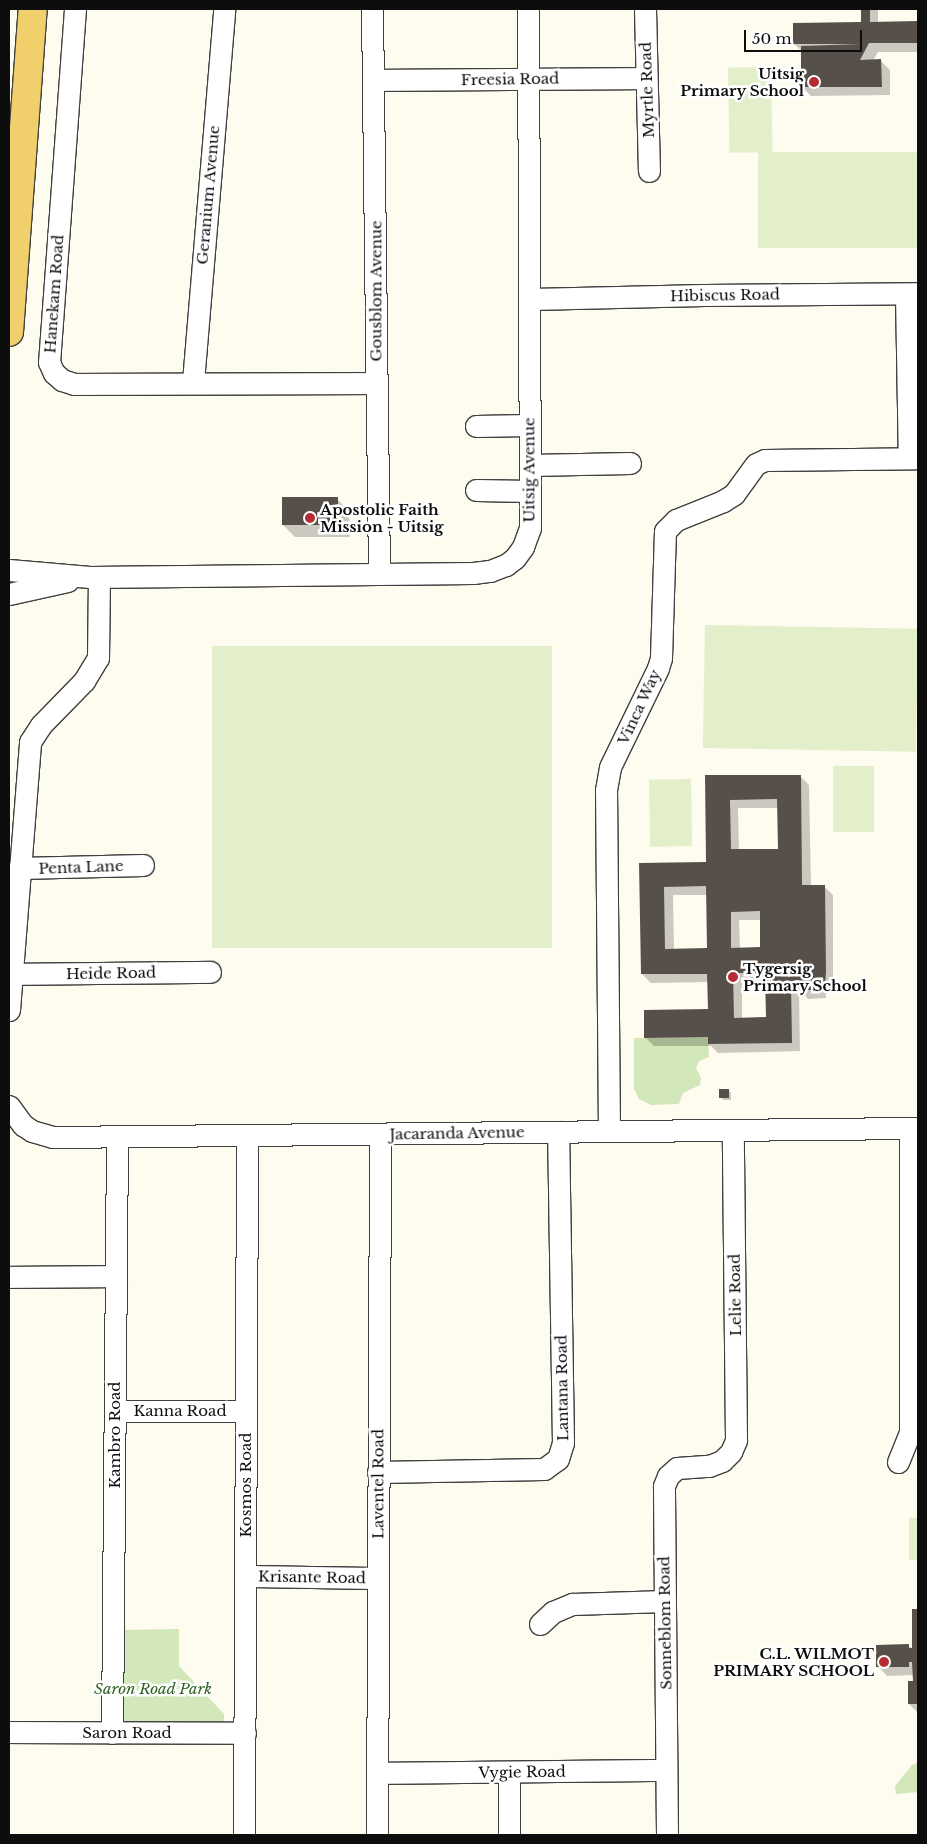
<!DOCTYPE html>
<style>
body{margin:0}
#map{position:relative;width:927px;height:1844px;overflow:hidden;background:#fefbef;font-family:"Libre Baskerville",serif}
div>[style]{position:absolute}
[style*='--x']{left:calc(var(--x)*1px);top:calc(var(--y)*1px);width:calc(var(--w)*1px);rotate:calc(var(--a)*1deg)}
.green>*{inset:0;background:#d2e7ba}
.pitch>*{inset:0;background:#e3efcb;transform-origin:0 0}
.shadow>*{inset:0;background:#0003}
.building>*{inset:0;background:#564f4a;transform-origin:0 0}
.roads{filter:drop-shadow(1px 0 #404040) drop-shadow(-1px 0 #404040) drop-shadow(0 1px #404040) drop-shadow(0 -1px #404040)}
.minor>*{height:21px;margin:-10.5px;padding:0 10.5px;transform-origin:10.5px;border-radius:10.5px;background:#fff}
.major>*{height:28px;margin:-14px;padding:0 14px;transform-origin:14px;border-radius:14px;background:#f1d06b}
.dots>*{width:14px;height:14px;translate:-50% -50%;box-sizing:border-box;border:2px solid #fff;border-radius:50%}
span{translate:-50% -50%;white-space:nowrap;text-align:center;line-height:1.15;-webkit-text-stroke:5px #fff;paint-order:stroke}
.poi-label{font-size:15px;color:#0d0d0d;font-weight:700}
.right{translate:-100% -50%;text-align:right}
.left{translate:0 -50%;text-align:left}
.street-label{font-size:15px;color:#0d0d0d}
.park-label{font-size:15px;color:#2f6221;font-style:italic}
.frame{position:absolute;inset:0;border:10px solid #0d0d0d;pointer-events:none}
.scale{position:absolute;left:744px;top:30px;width:118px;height:22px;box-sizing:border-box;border:2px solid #0d0d0d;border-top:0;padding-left:6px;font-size:15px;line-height:18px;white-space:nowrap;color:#0d0d0d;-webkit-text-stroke:4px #fff;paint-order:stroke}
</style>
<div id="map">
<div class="green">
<i style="clip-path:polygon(708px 1037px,709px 1057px,699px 1061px,696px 1068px,701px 1078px,700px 1085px,683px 1093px,679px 1104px,651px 1105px,639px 1099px,634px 1089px,634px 1038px)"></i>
<i style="clip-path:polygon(179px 1629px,179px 1666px,224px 1714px,224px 1724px,124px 1723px,121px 1720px,119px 1630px)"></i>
<i style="clip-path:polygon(918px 1763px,918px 1792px,896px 1794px,895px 1786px,912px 1765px)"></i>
</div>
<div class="pitch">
<i style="left:771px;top:67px;width:85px;height:43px;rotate:89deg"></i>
<i style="left:918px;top:152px;width:96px;height:160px;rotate:90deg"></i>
<i style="left:705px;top:625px;width:213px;height:123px;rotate:1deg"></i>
<i style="left:212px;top:646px;width:340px;height:302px"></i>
<i style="left:833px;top:766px;width:41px;height:66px"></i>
<i style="left:691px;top:779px;width:67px;height:42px;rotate:89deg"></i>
<i style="left:909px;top:1518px;width:9px;height:42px"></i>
</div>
<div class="shadow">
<i style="clip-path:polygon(862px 9px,878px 9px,878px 23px,918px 22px,918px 52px,878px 52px,873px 61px,881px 61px,890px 70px,890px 95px,811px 96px,802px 87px,802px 51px,794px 44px,863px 23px)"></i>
<i style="clip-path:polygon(337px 499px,349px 511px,350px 537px,295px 537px,283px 525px)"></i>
<i style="clip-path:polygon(evenodd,800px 776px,809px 785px,811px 886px,824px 886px,833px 895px,833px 993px,826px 993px,826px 998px,808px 999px,803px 993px,799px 993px,800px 1051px,718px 1053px,711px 1046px,654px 1046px,645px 1037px,709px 1011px,709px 982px,651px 983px,642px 974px,641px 864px,707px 863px,706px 777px,800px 776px,738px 808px,779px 808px,779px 850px,739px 850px,738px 808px,800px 776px,673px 895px,707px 895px,708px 949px,674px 950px,673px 895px,800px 776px,739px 920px,761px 920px,761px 949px,740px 949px,739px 920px,800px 776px,767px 981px,767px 1019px,742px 1019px,742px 982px,767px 981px)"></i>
<i style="clip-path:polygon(729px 1090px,731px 1093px,731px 1100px,723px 1100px,721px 1097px)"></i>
<i style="clip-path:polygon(913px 1611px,918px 1611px,918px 1713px,909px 1704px,914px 1675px,887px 1676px,878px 1666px,908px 1646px,914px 1649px)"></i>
</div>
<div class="building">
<i style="clip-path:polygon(861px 9px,870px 9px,870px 22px,918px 21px,918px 43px,869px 43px,860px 60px,881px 59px,882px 87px,801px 87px,801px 46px,861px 44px,793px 44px,793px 23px,861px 22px)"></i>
<i style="left:338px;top:497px;width:28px;height:56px;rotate:90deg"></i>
<i style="clip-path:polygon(evenodd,705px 775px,801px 775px,802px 885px,825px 885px,826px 972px,825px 985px,817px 985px,818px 990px,796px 990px,797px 985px,791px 985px,792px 1043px,708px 1044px,708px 1037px,644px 1038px,644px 1010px,708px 1009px,707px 974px,641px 974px,639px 863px,706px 862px,705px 775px,777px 799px,778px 849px,731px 849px,730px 800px,777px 799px,705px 775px,706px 886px,707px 948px,665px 949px,664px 887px,706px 886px,705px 775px,760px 911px,760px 947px,731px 948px,731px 912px,760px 911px,705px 775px,733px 973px,765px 973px,766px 1017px,734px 1018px,733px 973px)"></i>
<i style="left:719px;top:1089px;width:10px;height:9px"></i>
<i style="clip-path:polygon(912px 1609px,918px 1609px,918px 1704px,908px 1704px,908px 1681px,913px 1681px,912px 1662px,909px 1662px,909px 1667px,876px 1667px,876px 1645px,909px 1644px,909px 1648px,912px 1648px)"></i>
</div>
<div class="roads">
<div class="minor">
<i style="--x:75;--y:9;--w:354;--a:94.2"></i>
<i style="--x:49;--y:362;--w:12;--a:66"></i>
<i style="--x:54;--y:373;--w:11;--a:41"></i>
<i style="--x:62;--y:380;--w:13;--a:18"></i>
<i style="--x:74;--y:384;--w:303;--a:-0.2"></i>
<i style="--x:372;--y:9;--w:564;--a:89.29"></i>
<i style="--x:645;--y:9;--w:162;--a:88.6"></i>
<i style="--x:375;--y:80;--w:270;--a:-0.4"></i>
<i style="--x:906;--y:294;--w:164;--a:89"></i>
<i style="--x:531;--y:299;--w:173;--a:-1.3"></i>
<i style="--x:704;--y:295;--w:214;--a:-0.5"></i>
<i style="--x:193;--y:382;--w:374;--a:-85.2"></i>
<i style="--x:476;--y:426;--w:53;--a:-1.1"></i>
<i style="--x:530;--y:465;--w:100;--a:-1.1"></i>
<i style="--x:476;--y:490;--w:54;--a:1.1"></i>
<i style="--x:9;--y:570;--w:81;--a:4.9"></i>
<i style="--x:90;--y:577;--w:383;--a:-0.6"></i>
<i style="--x:473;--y:573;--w:17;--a:-7"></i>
<i style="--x:490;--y:571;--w:17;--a:-21"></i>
<i style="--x:506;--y:565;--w:11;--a:-38"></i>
<i style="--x:515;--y:558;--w:14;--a:-54"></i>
<i style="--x:523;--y:547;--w:20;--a:-70"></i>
<i style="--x:530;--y:528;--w:519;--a:-90.22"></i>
<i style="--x:9;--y:594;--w:60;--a:-12.4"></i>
<i style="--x:19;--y:868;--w:124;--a:-1.4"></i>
<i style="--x:11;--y:974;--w:199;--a:-0.6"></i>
<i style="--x:9;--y:1010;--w:269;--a:-85.5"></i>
<i style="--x:30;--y:742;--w:20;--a:-57"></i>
<i style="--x:41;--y:725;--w:62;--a:-45.7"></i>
<i style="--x:84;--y:681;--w:27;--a:-59"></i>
<i style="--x:98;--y:658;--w:81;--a:-89.3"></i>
<i style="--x:9;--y:1106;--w:24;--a:54"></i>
<i style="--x:23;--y:1125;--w:11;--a:34"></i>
<i style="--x:32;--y:1131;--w:22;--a:16"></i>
<i style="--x:53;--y:1137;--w:865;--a:-0.6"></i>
<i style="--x:609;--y:1131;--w:341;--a:-90.5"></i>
<i style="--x:606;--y:790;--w:23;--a:-80"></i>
<i style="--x:610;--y:767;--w:110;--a:-64.1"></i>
<i style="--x:658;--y:668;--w:10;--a:-73"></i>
<i style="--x:661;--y:658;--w:127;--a:-88.2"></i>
<i style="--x:665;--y:531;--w:16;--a:-45"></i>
<i style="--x:676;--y:520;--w:51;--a:-22"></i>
<i style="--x:723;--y:501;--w:13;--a:-32"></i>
<i style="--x:734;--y:494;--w:37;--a:-54"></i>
<i style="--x:756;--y:464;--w:10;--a:-24"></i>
<i style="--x:765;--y:460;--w:153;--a:-0.7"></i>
<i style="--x:9;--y:1277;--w:107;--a:-0.5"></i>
<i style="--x:115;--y:1411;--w:131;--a:0"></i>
<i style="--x:898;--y:1462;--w:32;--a:-68"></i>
<i style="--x:910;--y:1432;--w:304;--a:-90"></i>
<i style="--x:378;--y:1472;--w:166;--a:-1"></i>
<i style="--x:544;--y:1469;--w:17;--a:-36"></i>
<i style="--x:558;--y:1459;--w:17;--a:-73"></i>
<i style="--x:563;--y:1443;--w:311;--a:-90.9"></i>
<i style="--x:245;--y:1576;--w:133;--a:0.9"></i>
<i style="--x:540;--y:1624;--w:18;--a:-43"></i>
<i style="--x:553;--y:1612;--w:21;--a:-23"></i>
<i style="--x:572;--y:1604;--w:93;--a:-1.8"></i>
<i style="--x:9;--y:1732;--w:236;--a:0.2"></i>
<i style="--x:112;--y:1733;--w:596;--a:-89.52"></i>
<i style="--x:378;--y:1773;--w:288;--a:-0.6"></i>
<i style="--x:244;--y:1835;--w:700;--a:-89.75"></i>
<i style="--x:377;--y:1835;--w:701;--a:-89.75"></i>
<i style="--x:509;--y:1835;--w:63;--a:-90"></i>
<i style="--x:667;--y:1835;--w:349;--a:-90.5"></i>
<i style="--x:664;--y:1486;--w:11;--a:-68"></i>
<i style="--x:668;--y:1476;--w:12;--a:-42"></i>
<i style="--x:677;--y:1468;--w:32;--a:-4"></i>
<i style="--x:709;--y:1466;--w:14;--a:-21"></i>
<i style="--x:722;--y:1461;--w:13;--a:-45"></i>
<i style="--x:731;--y:1452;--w:13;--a:-67"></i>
<i style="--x:736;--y:1440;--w:310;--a:-90.6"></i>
</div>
<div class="major">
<i style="--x:9;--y:332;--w:324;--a:-85.8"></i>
</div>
</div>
<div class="dots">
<i style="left:814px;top:82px;background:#b72c34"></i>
<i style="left:310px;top:518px;background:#b72c34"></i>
<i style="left:733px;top:977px;background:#b72c34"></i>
<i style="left:884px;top:1662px;background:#b72c34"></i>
</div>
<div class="poi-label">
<span class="right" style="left:804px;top:82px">Uitsig<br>Primary School</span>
<span class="left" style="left:320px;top:518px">Apostolic Faith<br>Mission - Uitsig</span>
<span class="left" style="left:743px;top:977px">Tygersig<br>Primary School</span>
<span class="right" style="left:874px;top:1662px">C.L. WILMOT<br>PRIMARY SCHOOL</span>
</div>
<div class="street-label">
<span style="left:510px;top:79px;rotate:-1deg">Freesia Road</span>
<span style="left:647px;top:90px;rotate:-92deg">Myrtle Road</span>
<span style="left:208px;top:195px;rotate:-85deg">Geranium Avenue</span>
<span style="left:376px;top:291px;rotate:-90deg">Gousblom Avenue</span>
<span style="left:54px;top:294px;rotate:-86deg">Hanekam Road</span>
<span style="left:725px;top:295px;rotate:-1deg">Hibiscus Road</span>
<span style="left:529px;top:470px;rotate:-90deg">Uitsig Avenue</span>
<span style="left:639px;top:707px;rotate:-65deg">Vinca Way</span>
<span style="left:81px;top:867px;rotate:-2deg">Penta Lane</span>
<span style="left:111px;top:973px;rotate:-1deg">Heide Road</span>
<span style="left:457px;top:1133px;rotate:-1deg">Jacaranda Avenue</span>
<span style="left:735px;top:1295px;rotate:-91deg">Lelie Road</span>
<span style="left:562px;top:1388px;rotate:-91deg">Lantana Road</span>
<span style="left:180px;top:1411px">Kanna Road</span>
<span style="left:115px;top:1435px;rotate:-90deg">Kambro Road</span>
<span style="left:378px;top:1484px;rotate:-90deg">Laventel Road</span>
<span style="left:246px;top:1485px;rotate:-90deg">Kosmos Road</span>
<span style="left:312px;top:1577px;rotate:1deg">Krisante Road</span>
<span style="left:665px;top:1623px;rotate:-91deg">Sonneblom Road</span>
<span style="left:127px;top:1733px">Saron Road</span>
<span style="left:522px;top:1772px;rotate:-1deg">Vygie Road</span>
</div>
<div class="park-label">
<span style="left:153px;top:1689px">Saron Road Park</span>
</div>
<div class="frame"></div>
<div class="scale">50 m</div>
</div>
